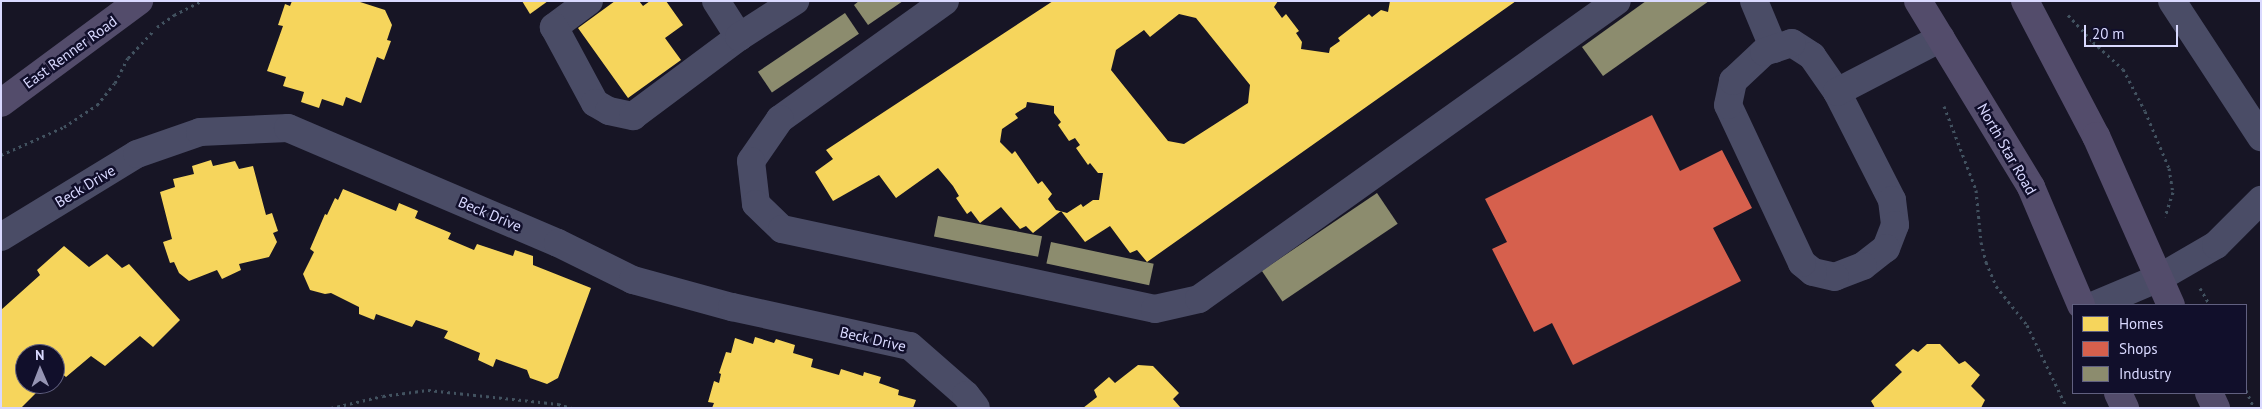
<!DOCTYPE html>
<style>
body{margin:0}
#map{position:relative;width:2262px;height:409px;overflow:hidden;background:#171525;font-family:"PT Sans",sans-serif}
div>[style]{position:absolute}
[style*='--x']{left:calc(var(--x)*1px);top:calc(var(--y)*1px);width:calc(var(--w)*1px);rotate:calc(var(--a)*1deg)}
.homes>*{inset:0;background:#f6d55c}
.shops>*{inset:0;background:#d6604d}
.industry>*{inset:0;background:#8c8c6e;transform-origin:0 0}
.path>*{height:3px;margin-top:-1.5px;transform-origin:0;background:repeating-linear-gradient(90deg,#425260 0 2.5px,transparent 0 6.5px)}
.minor>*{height:28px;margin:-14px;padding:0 14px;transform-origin:14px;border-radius:14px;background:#4a4c66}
.major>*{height:28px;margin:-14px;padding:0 14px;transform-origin:14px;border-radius:14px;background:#534c6b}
span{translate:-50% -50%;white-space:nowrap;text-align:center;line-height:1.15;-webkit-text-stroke:5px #110f2b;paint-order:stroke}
.street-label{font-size:15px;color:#d9d9ff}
.frame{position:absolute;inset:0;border:2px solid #d9d9ff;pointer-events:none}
.legend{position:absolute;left:2072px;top:304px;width:175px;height:90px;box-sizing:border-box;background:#110f2b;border:1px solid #616080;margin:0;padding:6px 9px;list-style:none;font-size:15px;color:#d9d9ff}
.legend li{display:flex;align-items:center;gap:10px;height:25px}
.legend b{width:25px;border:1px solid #616080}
.north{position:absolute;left:15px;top:344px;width:50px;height:50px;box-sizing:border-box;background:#110f2b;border:1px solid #616080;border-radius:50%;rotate:359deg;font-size:14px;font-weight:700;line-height:20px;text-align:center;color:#d9d9ff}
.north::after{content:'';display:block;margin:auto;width:18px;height:22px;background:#9594b3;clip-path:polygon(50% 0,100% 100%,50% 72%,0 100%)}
.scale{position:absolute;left:2084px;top:25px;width:94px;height:22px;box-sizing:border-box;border:2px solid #d9d9ff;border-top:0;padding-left:6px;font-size:15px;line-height:18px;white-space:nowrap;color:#d9d9ff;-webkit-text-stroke:4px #110f2b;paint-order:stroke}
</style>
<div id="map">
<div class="homes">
<i style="clip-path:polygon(292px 1px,357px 1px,385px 10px,392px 25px,387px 40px,391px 41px,384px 60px,377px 57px,361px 103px,346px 97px,343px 106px,322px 99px,319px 108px,301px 102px,304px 92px,283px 86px,286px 77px,267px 71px,283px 26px,278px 25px,285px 4px,290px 6px)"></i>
<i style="clip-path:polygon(522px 1px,548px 1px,530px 14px)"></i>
<i style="clip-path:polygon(615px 1px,639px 1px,643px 6px,650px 1px,666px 1px,683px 25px,665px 38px,681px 60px,628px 98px,578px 28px)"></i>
<i style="clip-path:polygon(evenodd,1053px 1px,1278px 1px,1274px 7px,1282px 18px,1286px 14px,1299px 31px,1296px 33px,1302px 42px,1301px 49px,1329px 53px,1330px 48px,1340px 41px,1338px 38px,1369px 14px,1372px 17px,1381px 10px,1388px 12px,1390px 1px,1516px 1px,1147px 262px,1137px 250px,1130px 253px,1110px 226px,1085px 242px,1061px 211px,1033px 233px,1026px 226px,1020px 229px,1001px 207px,980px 223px,971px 211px,967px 214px,956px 198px,959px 196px,953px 186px,938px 168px,896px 198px,879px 175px,833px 201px,815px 172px,833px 159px,826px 150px,1053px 1px,1179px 14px,1196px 18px,1250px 85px,1248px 103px,1184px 144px,1168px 141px,1111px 70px,1116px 50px,1144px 30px,1150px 37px,1179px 14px,1053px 1px,1027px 102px,1054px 106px,1054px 113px,1061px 122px,1058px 125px,1069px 141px,1075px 138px,1080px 145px,1076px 148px,1088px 165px,1090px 163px,1098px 173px,1103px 173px,1099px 200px,1093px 200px,1083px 207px,1081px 204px,1067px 213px,1056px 210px,1048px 199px,1052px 194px,1042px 181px,1038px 184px,1015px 151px,1012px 154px,1000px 142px,1002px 129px,1018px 118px,1015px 114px,1026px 107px,1027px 102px)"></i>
<i style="clip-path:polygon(211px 160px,213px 166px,235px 161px,239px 169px,253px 166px,266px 215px,272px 213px,278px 231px,273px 233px,277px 242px,269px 257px,239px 264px,241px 270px,222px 279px,217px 270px,189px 281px,179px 273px,174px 262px,170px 263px,163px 242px,172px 239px,160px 192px,175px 187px,173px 179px,194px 174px,192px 166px)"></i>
<i style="clip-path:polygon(343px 189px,396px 211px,399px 203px,418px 211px,415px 218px,451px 233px,448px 239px,474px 250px,477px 244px,513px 256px,515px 250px,533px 256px,533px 265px,591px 288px,558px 378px,547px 384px,530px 378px,527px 370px,496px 359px,493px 367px,478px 360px,480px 353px,444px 338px,448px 331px,416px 320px,412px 327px,376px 314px,374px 320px,359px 314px,359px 307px,331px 293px,325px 294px,310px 290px,303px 274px,314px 252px,310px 249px,325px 214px,327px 215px,335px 198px,338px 200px)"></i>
<i style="clip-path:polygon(64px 246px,89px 267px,107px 254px,122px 268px,129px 264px,180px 320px,153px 347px,140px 336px,105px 366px,91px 356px,66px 377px,55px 368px,55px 354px,25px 354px,25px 384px,38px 384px,41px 388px,21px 408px,1px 408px,1px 310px,40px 275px,37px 270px)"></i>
<i style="clip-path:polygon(755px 337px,774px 343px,776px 339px,795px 345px,793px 353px,813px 359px,811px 367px,839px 375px,841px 369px,863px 376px,864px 372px,881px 377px,879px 383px,899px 390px,898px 395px,916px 400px,913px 408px,712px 408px,714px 403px,708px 402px,714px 381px,719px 383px,721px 374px,719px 373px,726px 352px,731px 353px,735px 338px,753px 344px)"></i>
<i style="clip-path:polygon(1927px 344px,1940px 344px,1959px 364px,1965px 361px,1980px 375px,1971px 386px,1985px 400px,1981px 408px,1875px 408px,1871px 401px,1902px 372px,1895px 365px,1913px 349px,1918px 352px)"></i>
<i style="clip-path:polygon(1138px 365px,1153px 366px,1179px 393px,1173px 399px,1181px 408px,1083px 408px,1097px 397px,1094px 390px,1109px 377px,1115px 383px)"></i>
</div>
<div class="shops">
<i style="clip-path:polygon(1652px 115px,1680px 171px,1722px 150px,1752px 208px,1713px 228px,1741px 281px,1573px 365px,1552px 323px,1534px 332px,1492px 249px,1507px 242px,1485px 199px)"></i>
</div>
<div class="industry">
<i style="clip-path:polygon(859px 1px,903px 1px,868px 25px,854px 5px)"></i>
<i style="clip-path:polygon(1646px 1px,1709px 1px,1603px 76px,1582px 47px)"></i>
<i style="left:845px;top:13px;width:25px;height:105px;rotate:56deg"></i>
<i style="left:1377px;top:193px;width:37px;height:139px;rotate:56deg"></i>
<i style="left:938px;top:216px;width:106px;height:21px;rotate:11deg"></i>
<i style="left:1051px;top:242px;width:105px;height:22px;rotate:12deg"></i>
</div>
<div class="path">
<i style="--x:2068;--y:15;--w:37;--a:47"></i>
<i style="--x:2093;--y:42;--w:40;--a:42"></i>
<i style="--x:2123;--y:69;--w:47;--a:62.4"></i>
<i style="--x:2145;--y:111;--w:62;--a:67.2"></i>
<i style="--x:2169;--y:168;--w:24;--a:81"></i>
<i style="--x:2173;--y:192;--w:26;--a:108"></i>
<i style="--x:157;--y:27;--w:21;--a:-35"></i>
<i style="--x:174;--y:15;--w:31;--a:-27"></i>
<i style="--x:1944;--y:106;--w:90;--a:69.1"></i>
<i style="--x:1976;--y:190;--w:52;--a:84.5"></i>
<i style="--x:1981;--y:242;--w:21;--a:76"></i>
<i style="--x:1986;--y:262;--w:26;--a:67"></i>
<i style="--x:1996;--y:286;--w:50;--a:51.5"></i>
<i style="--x:2027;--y:325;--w:92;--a:64.3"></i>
<i style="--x:1;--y:155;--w:69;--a:-24"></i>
<i style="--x:64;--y:127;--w:40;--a:-34"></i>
<i style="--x:97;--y:105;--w:28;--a:-51"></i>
<i style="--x:115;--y:83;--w:28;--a:-63"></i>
<i style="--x:128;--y:58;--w:37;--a:-47"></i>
<i style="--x:2200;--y:288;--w:20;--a:60"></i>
<i style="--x:2246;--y:390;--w:20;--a:66"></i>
<i style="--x:331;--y:408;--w:53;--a:-13"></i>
<i style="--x:383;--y:396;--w:45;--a:-7.6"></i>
<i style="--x:428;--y:390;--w:131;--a:6.1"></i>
<i style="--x:558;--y:404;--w:15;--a:16"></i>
</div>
<div class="minor">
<i style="--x:589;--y:1;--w:44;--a:143.4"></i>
<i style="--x:554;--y:27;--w:86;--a:61.7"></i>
<i style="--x:595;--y:103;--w:16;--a:30"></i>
<i style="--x:609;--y:111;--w:25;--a:12"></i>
<i style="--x:633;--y:116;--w:132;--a:-36.7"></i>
<i style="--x:716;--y:1;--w:43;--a:57.4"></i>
<i style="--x:739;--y:37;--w:67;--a:-32.7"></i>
<i style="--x:945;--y:1;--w:203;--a:144.4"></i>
<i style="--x:780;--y:119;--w:51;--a:124.6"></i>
<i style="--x:751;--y:161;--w:43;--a:83.4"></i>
<i style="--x:756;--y:204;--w:36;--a:44"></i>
<i style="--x:782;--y:229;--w:381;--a:12.1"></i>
<i style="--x:1155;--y:309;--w:45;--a:-12.8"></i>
<i style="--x:1199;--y:299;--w:513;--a:-35.49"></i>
<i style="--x:1754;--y:1;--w:52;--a:67.4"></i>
<i style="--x:2172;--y:1;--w:163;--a:56.8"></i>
<i style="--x:1792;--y:43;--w:24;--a:33"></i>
<i style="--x:1812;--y:56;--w:44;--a:55.2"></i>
<i style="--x:1837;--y:92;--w:121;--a:63"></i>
<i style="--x:1892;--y:200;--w:25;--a:83"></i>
<i style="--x:1895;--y:225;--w:25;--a:111"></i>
<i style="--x:1886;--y:248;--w:29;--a:142"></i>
<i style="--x:1863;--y:266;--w:30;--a:159"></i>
<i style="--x:1835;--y:277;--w:23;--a:-167"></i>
<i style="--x:1813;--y:272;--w:14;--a:-141"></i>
<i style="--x:1802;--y:263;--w:174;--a:-115.1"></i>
<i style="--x:1728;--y:105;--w:25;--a:-78"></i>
<i style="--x:1733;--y:81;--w:42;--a:-43.1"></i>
<i style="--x:1764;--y:52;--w:29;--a:-18"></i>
<i style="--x:1837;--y:92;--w:117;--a:-27.4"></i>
<i style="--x:1;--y:237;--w:159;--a:-31.4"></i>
<i style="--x:137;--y:154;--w:67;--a:-19.2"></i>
<i style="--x:200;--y:132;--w:88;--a:-2.6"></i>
<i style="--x:288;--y:128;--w:293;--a:23.1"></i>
<i style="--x:558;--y:243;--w:84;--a:26.3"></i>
<i style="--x:633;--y:280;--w:103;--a:15.3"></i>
<i style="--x:732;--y:307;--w:182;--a:12.4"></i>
<i style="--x:910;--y:346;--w:74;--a:41.2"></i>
<i style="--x:966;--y:395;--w:16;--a:52"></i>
<i style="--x:2095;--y:305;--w:69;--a:-22.9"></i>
<i style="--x:2159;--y:278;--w:66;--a:-30.1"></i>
<i style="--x:2216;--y:245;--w:64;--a:-45"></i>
</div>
<div class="major">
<i style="--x:1918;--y:1;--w:218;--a:58.7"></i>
<i style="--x:2031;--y:187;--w:128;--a:67"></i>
<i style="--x:2025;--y:1;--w:153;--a:62.3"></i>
<i style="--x:2096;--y:136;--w:185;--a:66.1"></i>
<i style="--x:1;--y:103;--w:172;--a:-36.5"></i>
<i style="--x:2118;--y:393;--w:17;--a:65"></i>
<i style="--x:2209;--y:393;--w:17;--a:65"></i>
</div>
<div class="street-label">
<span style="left:70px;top:52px;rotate:-36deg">East Renner Road</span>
<span style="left:2007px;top:149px;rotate:60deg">North Star Road</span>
<span style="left:85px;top:186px;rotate:-31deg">Beck Drive</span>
<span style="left:490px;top:214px;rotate:23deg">Beck Drive</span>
<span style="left:873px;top:339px;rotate:13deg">Beck Drive</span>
</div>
<div class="frame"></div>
<ul class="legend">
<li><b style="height:14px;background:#f6d55c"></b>Homes</li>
<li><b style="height:14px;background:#d6604d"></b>Shops</li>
<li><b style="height:14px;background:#8c8c6e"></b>Industry</li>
</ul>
<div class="north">N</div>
<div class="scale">20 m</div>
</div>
